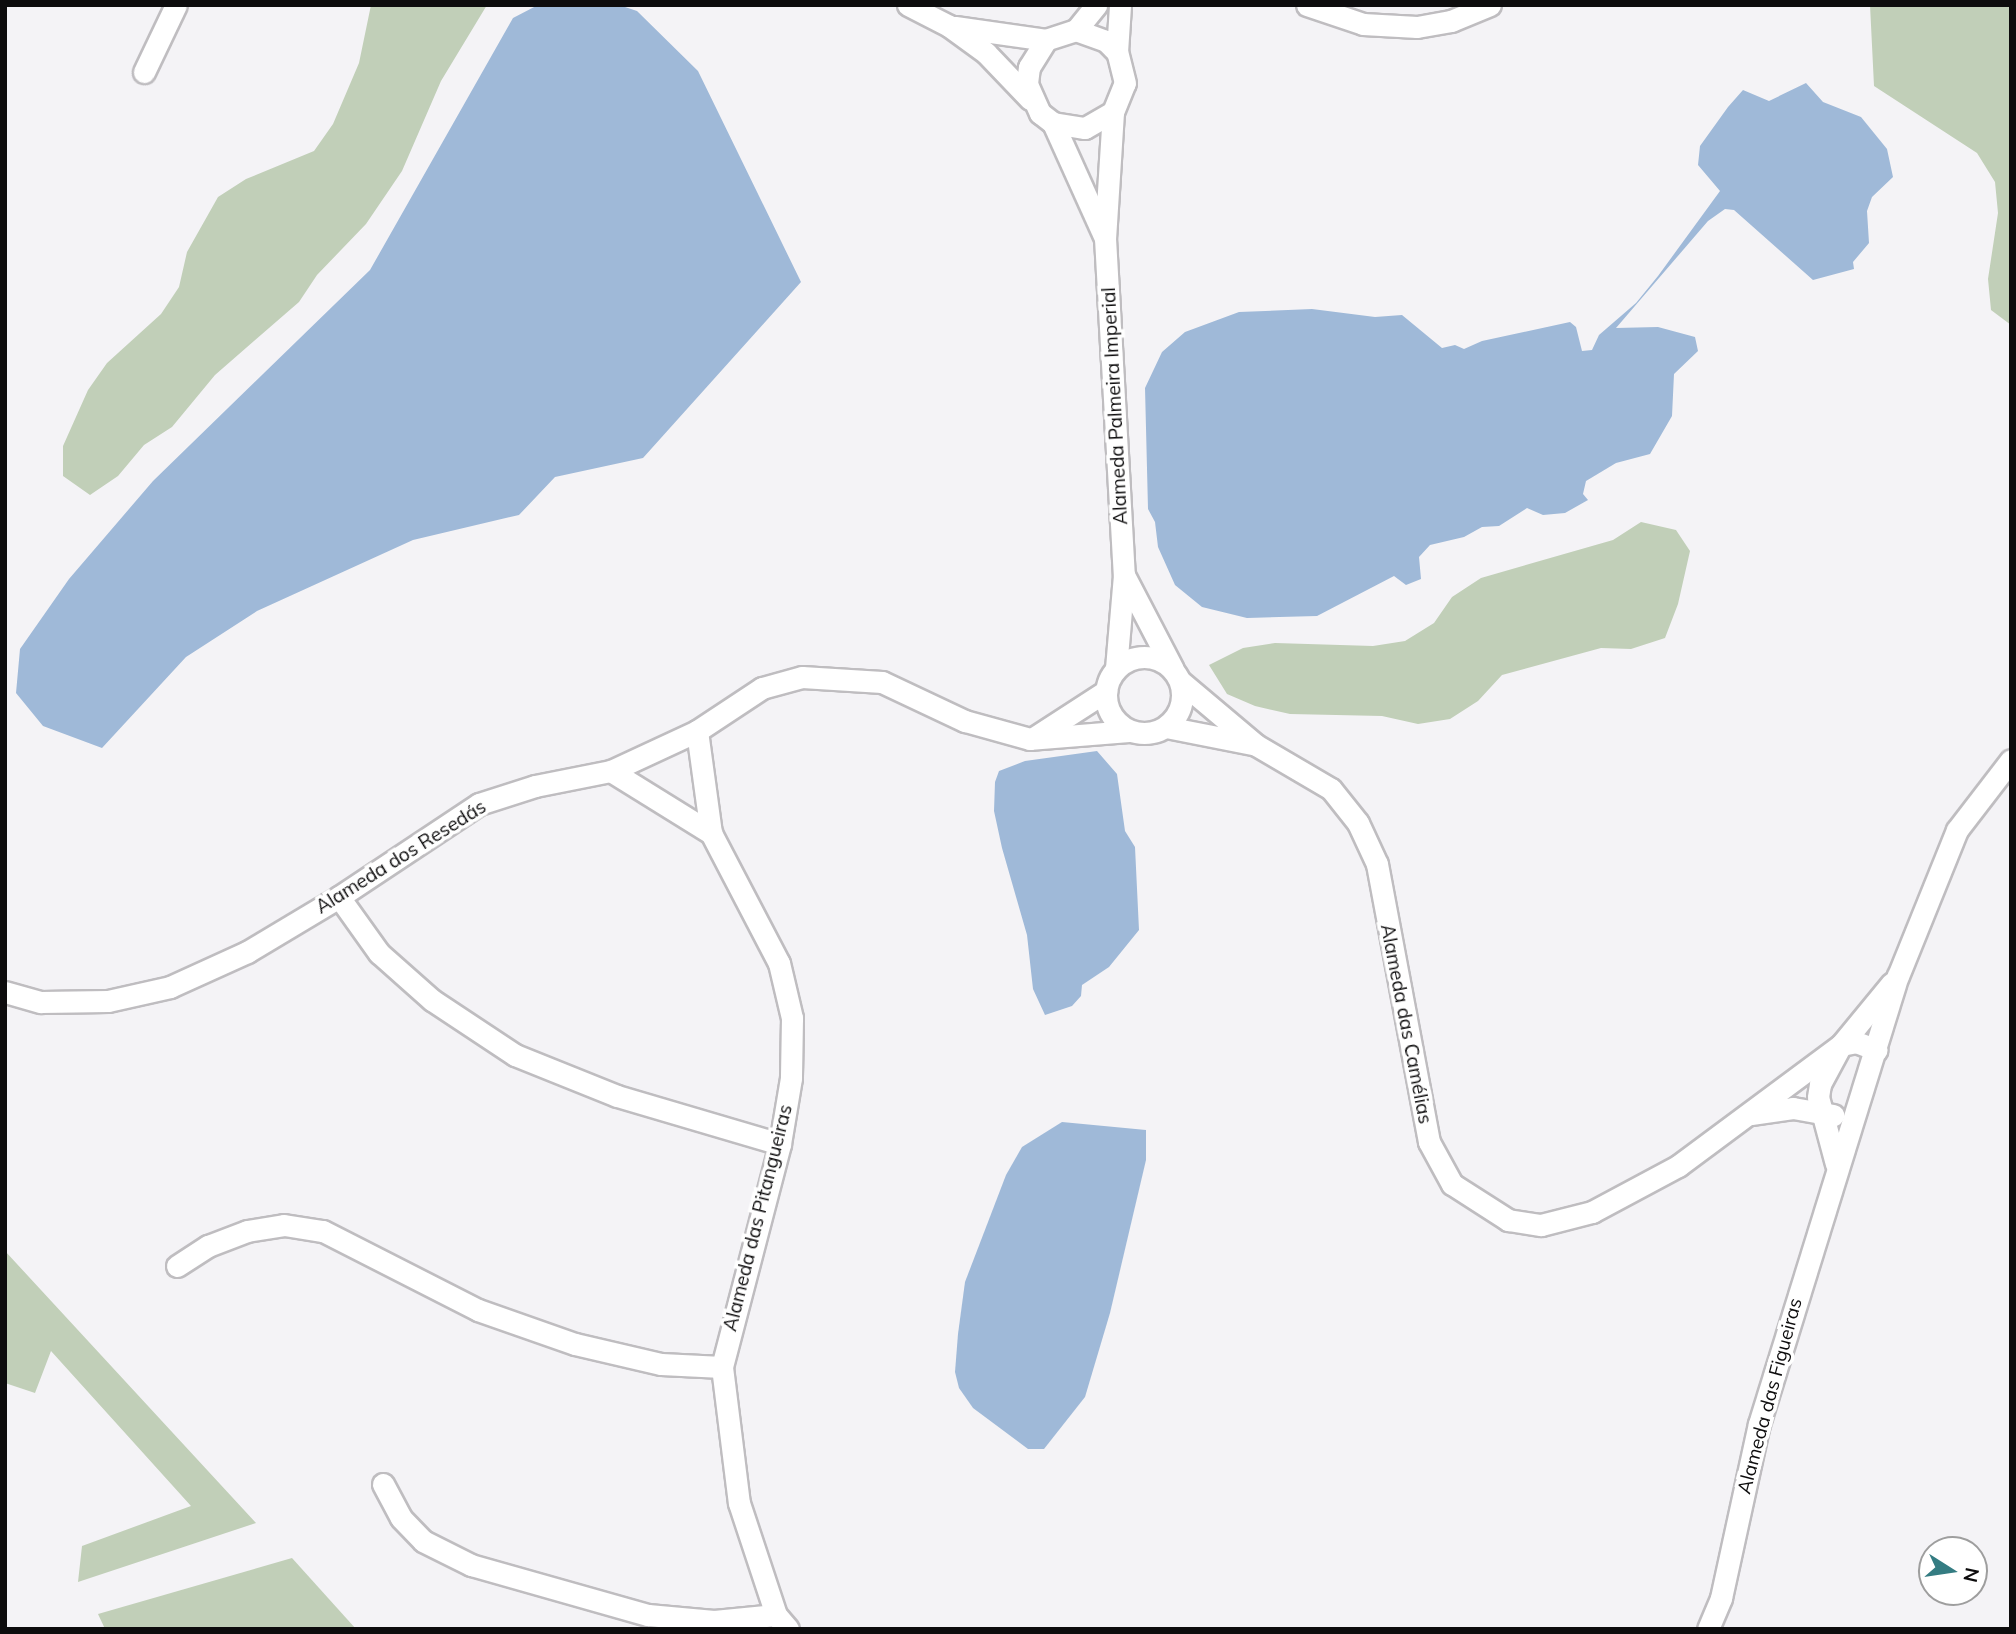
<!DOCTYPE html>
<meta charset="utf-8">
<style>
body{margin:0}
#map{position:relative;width:2016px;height:1634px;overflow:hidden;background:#f4f3f6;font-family:Mulish,sans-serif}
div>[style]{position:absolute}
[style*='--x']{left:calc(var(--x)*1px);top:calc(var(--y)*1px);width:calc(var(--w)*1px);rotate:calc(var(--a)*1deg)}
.green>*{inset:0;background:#c1cfb8}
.water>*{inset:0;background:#9fb9d8}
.roads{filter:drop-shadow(2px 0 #bfbdc0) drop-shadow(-2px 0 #bfbdc0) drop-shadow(0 2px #bfbdc0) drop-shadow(0 -2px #bfbdc0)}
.street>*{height:21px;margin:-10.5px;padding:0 10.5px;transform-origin:10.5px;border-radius:10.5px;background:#fff}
.street>.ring{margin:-10.5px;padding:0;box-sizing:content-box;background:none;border:21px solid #fff;border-radius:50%}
span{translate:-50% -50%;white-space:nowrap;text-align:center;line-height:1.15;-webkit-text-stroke:7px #fff;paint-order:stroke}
.street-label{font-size:19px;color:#0d0c0d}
.frame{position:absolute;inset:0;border:7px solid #0d0c0d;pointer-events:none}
.north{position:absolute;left:1918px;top:1536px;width:70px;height:70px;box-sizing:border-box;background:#fff;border:2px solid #9e9e9e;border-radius:50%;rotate:102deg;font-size:19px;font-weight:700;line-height:28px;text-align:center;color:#0d0c0d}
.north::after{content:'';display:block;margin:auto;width:24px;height:32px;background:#347c82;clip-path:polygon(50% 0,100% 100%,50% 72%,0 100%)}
</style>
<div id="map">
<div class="green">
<i style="clip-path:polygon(371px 5px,487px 5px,441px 81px,402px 171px,366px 224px,317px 275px,299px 302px,215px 375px,172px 427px,144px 445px,118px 476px,90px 495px,63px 476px,63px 446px,88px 390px,107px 363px,161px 314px,179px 287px,187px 252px,218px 197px,246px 179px,314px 151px,333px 124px,359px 63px)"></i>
<i style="clip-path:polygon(1870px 5px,2011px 5px,2011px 325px,1991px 310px,1988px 279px,1998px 213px,1995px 182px,1977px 153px,1874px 86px)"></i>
<i style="clip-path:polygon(1641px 522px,1676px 530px,1690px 551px,1678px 604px,1665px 638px,1631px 649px,1601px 648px,1502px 675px,1478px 701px,1450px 719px,1418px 724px,1382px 716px,1290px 714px,1255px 706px,1227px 694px,1209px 665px,1243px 648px,1275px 643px,1373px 646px,1405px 641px,1434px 623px,1452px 597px,1481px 578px,1613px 540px)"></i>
<i style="clip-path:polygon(5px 1251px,256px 1523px,78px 1582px,82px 1546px,191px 1506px,51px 1351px,35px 1393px,5px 1383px)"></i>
<i style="clip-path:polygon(292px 1558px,356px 1629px,105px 1629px,98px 1614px)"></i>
</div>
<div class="water">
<i style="clip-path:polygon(538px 5px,619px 5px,637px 11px,698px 71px,801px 282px,643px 458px,555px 477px,519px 515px,413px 540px,257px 611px,186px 657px,102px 748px,43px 726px,16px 693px,20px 649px,69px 579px,153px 481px,370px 270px,513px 18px)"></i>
<i style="clip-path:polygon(1806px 83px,1823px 102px,1861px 117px,1887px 149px,1893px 177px,1872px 197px,1867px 211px,1869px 243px,1853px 262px,1854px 269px,1813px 280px,1734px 210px,1725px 209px,1708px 221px,1616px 328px,1658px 327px,1695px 337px,1698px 351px,1674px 374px,1672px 416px,1650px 454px,1616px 463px,1586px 481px,1583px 494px,1588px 500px,1565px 513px,1543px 515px,1527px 508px,1499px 526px,1482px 527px,1464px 537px,1430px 545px,1419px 557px,1421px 579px,1406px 585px,1394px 576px,1317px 616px,1247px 618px,1202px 607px,1175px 585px,1158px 547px,1155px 522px,1148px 509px,1145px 388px,1162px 352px,1185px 332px,1239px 312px,1312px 309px,1375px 317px,1402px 315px,1442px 348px,1455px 345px,1464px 349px,1482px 341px,1570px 322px,1576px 327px,1582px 351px,1592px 350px,1599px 335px,1636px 303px,1658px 276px,1720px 191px,1698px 165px,1700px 146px,1728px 107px,1743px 90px,1769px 101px)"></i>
<i style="clip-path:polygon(1097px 751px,1117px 774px,1125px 831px,1135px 847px,1139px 930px,1109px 967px,1082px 985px,1081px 996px,1072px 1006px,1045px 1015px,1033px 989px,1027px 935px,1002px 848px,994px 811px,995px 782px,999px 771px,1025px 761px)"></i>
<i style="clip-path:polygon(1062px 1122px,1146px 1130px,1146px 1160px,1110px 1313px,1085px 1397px,1044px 1449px,1028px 1449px,973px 1408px,959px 1388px,955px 1372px,958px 1334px,965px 1282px,1006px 1175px,1022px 1147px)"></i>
</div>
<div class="roads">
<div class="street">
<i style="--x:908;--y:5;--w:46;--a:27.1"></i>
<i style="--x:949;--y:26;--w:46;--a:36.1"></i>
<i style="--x:986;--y:53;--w:64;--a:46.3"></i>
<i style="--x:1307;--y:5;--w:59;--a:18.7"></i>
<i style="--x:1363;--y:24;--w:54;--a:3.2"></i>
<i style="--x:1417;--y:27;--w:35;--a:-10"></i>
<i style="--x:1451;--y:21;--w:42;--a:-22.3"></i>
<i style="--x:955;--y:27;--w:92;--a:8.1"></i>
<i style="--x:1076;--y:30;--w:32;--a:-51"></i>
<i style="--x:1117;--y:52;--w:16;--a:-135"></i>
<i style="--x:1106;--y:41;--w:32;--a:-160"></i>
<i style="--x:1076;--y:30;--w:32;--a:162"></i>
<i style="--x:1046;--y:40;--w:32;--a:122"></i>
<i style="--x:1029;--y:67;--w:17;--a:97"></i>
<i style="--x:1027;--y:84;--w:32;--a:66"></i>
<i style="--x:1040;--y:113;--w:16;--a:38"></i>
<i style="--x:1053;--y:123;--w:32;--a:9"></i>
<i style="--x:1085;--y:128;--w:32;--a:-30"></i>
<i style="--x:1113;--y:112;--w:31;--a:-68"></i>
<i style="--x:1125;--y:83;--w:32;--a:-104"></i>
<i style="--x:1117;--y:52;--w:47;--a:-86.3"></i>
<i style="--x:144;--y:72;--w:74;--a:-64.5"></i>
<i style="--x:1113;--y:112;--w:126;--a:93.6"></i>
<i style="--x:1105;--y:238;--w:338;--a:86.8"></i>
<i style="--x:1124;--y:575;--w:93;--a:94.9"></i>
<i style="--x:1053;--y:123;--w:124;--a:65.7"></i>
<i style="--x:1124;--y:575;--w:106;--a:62.5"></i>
<i class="ring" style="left:1106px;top:657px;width:55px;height:55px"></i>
<i style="--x:1180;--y:681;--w:99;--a:40.1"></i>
<i style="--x:1256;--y:745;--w:87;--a:30.4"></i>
<i style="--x:1331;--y:789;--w:43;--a:51.5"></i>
<i style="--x:1358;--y:823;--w:45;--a:65.1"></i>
<i style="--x:1377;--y:864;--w:283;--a:79.4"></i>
<i style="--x:1429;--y:1142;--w:48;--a:61.3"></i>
<i style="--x:1452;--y:1184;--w:67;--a:32.7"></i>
<i style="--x:1508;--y:1220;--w:33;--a:9"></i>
<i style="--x:1541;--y:1225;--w:53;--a:-14.3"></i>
<i style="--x:1592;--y:1212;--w:98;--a:-28.1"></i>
<i style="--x:1678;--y:1166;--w:203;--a:-36.6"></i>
<i style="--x:1841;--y:1045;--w:15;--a:-11"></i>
<i style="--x:1856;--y:1042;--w:22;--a:21"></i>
<i style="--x:1166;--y:727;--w:89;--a:11.1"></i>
<i style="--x:697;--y:731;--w:103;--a:82.2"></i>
<i style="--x:711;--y:833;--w:147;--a:62.4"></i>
<i style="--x:779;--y:963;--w:57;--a:76.7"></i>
<i style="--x:792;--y:1018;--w:60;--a:91"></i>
<i style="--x:791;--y:1078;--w:67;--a:99.5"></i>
<i style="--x:780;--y:1144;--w:230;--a:104.6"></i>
<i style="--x:722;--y:1367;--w:137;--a:82.9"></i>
<i style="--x:739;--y:1503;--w:118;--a:71.7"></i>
<i style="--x:776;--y:1615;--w:18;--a:49"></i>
<i style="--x:1035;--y:737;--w:85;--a:-32.9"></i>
<i style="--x:611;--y:771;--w:118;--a:31.8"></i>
<i style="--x:339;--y:897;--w:69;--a:54.5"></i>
<i style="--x:379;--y:953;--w:71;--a:41.6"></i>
<i style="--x:432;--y:1000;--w:100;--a:33.5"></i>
<i style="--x:515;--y:1055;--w:110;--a:21.9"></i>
<i style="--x:617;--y:1096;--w:170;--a:16.4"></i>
<i style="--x:5;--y:992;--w:37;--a:16"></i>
<i style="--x:41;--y:1002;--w:67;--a:-0.9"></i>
<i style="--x:108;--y:1001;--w:64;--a:-12.7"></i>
<i style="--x:170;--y:987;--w:85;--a:-24.4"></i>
<i style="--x:247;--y:952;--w:107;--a:-30.9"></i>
<i style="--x:339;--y:897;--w:168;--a:-33.6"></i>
<i style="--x:479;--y:804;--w:59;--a:-17.8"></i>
<i style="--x:535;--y:786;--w:77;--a:-11.2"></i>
<i style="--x:611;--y:771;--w:95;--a:-24.9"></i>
<i style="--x:697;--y:731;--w:78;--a:-33.5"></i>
<i style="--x:762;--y:688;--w:41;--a:-15.4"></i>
<i style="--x:802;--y:677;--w:80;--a:3.6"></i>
<i style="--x:882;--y:682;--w:92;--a:25.2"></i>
<i style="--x:965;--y:721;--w:67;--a:15.5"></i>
<i style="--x:1030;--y:739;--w:99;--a:-4.6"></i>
<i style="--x:1751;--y:1114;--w:42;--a:-8.1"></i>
<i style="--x:1793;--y:1108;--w:41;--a:9.9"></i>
<i style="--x:1836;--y:1164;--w:69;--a:-105"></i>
<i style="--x:1818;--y:1097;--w:13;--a:-81"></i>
<i style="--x:1820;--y:1084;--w:44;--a:-61.7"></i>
<i style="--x:1841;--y:1045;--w:80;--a:-50.6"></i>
<i style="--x:177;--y:1266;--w:37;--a:-33"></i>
<i style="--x:208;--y:1246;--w:42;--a:-21"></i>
<i style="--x:247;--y:1231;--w:37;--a:-9"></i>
<i style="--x:284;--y:1225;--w:39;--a:9"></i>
<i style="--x:323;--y:1231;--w:174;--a:27"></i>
<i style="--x:478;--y:1310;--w:103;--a:19.3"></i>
<i style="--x:575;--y:1344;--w:88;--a:13.1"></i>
<i style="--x:661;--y:1364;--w:61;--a:2.8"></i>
<i style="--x:383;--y:1484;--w:38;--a:62"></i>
<i style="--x:401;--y:1518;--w:32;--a:46"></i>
<i style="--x:423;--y:1541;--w:54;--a:26.6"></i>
<i style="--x:471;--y:1565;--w:184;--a:15.8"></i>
<i style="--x:648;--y:1615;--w:66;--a:5.2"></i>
<i style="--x:714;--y:1621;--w:62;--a:-5.5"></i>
<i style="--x:1708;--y:1629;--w:34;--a:-67"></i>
<i style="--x:1721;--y:1598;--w:178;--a:-77.7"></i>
<i style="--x:1759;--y:1424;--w:469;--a:-72.8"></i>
<i style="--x:1898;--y:976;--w:157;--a:-68"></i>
<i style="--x:1957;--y:830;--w:88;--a:-52.4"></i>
</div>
</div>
<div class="street-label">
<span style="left:1115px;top:406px;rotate:-93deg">Alameda Palmeira Imperial</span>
<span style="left:401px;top:857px;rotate:-32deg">Alameda dos Resedás</span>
<span style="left:1406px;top:1024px;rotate:79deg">Alameda das Camélias</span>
<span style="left:758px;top:1218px;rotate:-76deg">Alameda das Pitangueiras</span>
<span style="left:1770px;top:1396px;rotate:-75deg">Alameda das Figueiras</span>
</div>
<div class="frame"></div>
<div class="north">N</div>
</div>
